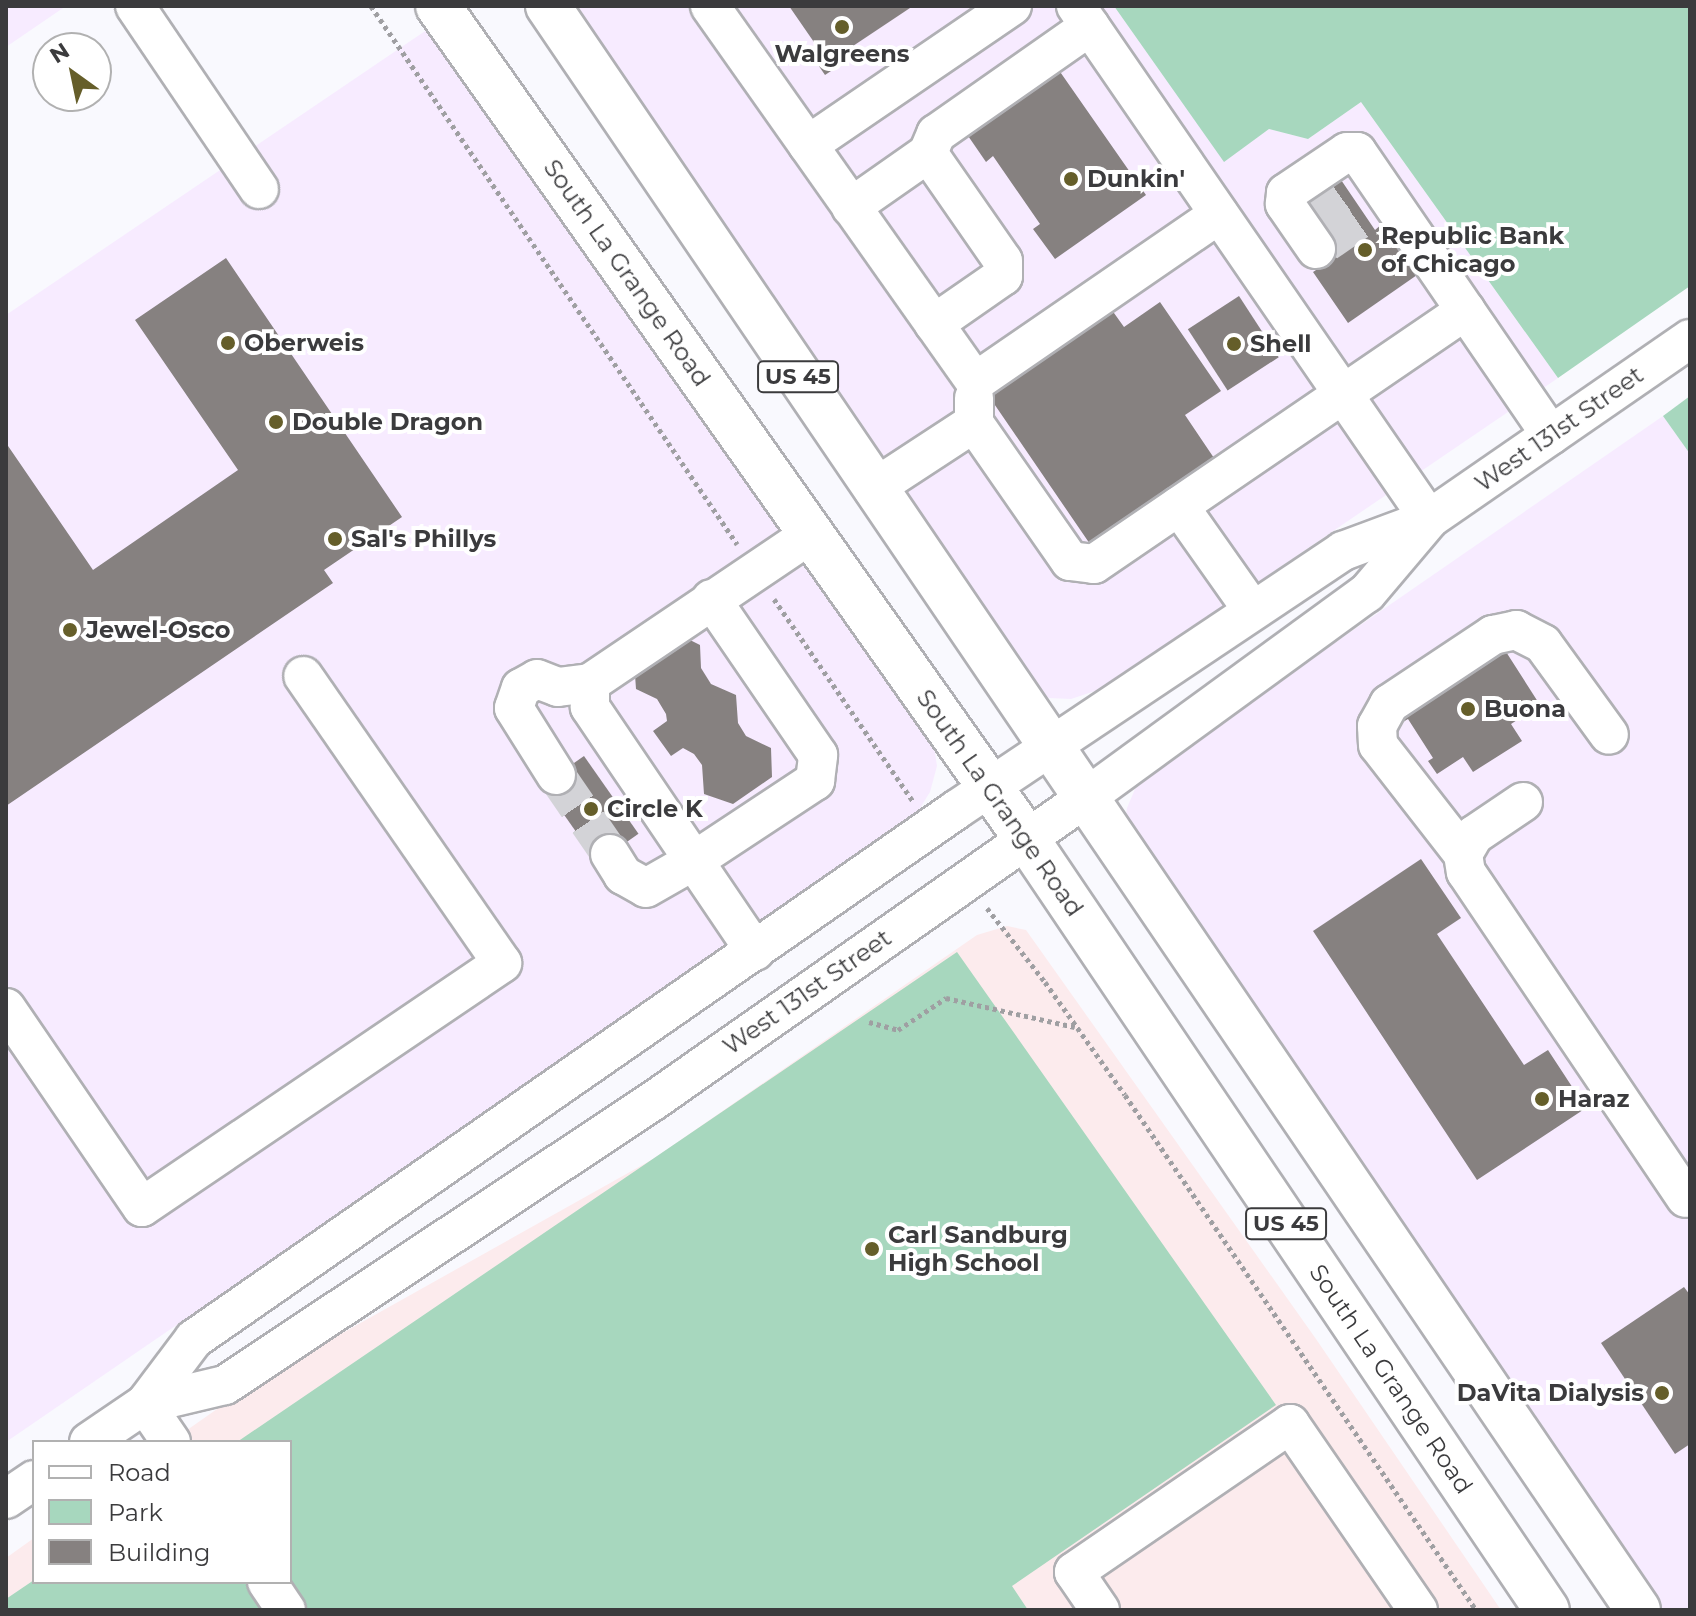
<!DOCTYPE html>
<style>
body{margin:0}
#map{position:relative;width:1696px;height:1616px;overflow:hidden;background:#f9f9fe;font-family:Montserrat,sans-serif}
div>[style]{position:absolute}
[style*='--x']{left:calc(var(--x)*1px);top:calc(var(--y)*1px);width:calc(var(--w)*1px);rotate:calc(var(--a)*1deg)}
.commercial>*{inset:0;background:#f7ebff}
.education>*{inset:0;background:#fcebed}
.green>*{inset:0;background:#a7d7be}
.building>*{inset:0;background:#868180;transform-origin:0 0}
.minor-tunnel>*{height:38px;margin-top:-19px;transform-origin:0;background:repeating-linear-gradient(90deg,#d3d3d7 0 38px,transparent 0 57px)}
.path>*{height:5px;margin-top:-2.5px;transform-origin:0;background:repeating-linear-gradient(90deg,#9f9fa2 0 4px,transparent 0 8px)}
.roads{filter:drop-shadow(2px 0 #b0b0b4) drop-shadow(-2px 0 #b0b0b4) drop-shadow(0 2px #b0b0b4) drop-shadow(0 -2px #b0b0b4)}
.minor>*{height:38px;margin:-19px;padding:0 19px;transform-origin:19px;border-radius:19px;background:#fff}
.highway>*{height:44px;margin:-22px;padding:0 22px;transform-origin:22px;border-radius:22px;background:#fff}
.dots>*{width:22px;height:22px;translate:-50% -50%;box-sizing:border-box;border:4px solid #fff;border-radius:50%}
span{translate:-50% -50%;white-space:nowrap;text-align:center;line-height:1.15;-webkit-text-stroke:8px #fff;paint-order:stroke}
.shield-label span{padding:2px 6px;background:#fff;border:2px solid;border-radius:6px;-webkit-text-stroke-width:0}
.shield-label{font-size:22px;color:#3b3b3d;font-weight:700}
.poi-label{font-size:24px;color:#3b3b3d;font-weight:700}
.left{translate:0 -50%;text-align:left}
.right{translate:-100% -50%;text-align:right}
.street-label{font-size:24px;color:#3b3b3d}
.frame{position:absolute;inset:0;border:8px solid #3b3b3d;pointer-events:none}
.legend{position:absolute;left:32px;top:1440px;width:260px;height:144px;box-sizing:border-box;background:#fff;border:2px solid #b1b1b1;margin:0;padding:10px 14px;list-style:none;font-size:24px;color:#3b3b3d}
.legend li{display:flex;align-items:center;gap:16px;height:40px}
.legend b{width:40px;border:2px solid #b1b1b1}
.north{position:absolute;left:32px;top:32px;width:80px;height:80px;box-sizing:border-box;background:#fff;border:2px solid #b1b1b1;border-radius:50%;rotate:327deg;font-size:22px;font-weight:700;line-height:32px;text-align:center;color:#3b3b3d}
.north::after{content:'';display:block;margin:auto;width:28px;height:36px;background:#655e2a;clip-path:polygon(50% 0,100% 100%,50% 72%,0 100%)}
</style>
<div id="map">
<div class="commercial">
<i style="clip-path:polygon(6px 6px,66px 6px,6px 47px)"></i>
<i style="clip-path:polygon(549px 6px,1114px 6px,1224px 161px,1269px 129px,1308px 139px,1361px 102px,1558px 378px,1101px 689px,1071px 699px,1049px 698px,1023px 687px)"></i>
<i style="clip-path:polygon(437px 23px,932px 734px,937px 766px,930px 792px,917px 813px,876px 845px,6px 1442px,6px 315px)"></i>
<i style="clip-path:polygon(1663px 416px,1690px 454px,1690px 1610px,1651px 1610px,1124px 830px,1127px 808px,1135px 789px,1152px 769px)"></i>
</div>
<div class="education">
<i style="clip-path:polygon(1007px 926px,1026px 930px,1316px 1339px,1501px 1610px,6px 1610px,6px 1558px,34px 1538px,34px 1582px,290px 1582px,290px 1442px,170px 1442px,257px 1381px,653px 1159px,977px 935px)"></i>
</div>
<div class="green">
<i style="clip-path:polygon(1114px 6px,1690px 6px,1690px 286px,1558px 378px,1361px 102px,1308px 139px,1269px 129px,1224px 162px)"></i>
<i style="clip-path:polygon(1690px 396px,1690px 454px,1663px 416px)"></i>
<i style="clip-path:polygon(957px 952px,1276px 1405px,1012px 1586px,1028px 1610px,6px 1610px,6px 1599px,34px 1580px,290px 1582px,290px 1442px,237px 1442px)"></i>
</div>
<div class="building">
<i style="clip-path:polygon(789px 6px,913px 6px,844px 52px,849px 59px,825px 75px,810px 53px,818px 48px)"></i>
<i style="clip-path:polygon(1056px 66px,1146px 195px,1055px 259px,1033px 229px,1040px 224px,993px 156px,986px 162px,964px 130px)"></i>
<i style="clip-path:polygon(1335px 171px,1375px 230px,1382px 224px,1417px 275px,1348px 323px,1313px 272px,1336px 257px,1295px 198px)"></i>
<i style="clip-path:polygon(226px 258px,402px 517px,324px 570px,333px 583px,6px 806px,6px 443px,93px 570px,238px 470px,135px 320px)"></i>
<i style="left:1239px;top:296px;width:73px;height:61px;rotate:57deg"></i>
<i style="clip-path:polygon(1160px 302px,1221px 391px,1185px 415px,1216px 461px,1092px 547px,986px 392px,1109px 306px,1124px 327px)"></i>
<i style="clip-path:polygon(676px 633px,700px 645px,701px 668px,711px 684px,736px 695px,738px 723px,746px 736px,771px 748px,772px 777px,733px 804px,704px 794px,702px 765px,694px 754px,683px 748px,671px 756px,653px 731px,667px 721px,666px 714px,657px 699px,636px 689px,634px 661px)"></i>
<i style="clip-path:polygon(1501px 644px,1540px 705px,1511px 724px,1522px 741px,1473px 772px,1463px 757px,1437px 774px,1428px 761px,1433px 758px,1408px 719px,1403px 722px,1396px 712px)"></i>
<i style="left:584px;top:756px;width:95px;height:50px;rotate:55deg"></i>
<i style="clip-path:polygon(1421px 859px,1461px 918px,1437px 934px,1524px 1065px,1548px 1050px,1586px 1108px,1477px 1180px,1313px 931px)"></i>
<i style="clip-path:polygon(1684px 1287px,1690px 1295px,1690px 1444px,1675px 1454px,1601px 1343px)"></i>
</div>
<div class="minor-tunnel">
<i style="--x:1309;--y:218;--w:48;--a:-35.7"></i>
<i style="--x:1326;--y:243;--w:47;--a:-34.7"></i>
<i style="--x:556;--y:775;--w:96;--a:55.6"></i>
</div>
<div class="path">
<i style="--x:371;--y:6;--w:651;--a:55.77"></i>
<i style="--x:774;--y:599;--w:245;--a:55.5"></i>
<i style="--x:987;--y:908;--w:94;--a:51.9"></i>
<i style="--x:1045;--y:982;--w:138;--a:54.7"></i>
<i style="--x:1125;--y:1095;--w:623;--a:55.72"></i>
<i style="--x:869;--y:1022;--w:30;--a:15"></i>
<i style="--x:898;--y:1030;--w:58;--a:-33.7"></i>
<i style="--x:946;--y:998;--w:132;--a:12.7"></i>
</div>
<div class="roads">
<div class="minor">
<i style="--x:135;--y:6;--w:221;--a:55.9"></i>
<i style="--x:710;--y:6;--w:460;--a:54.8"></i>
<i style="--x:975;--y:382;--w:296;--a:-34.5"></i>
<i style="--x:1076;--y:6;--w:623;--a:55.47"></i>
<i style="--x:808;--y:145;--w:247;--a:-34.3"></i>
<i style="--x:928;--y:153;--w:21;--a:-67"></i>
<i style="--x:936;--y:134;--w:188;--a:-35"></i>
<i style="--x:851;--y:207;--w:94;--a:-35"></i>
<i style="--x:928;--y:153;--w:131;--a:55.2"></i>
<i style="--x:1003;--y:261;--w:15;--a:90"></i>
<i style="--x:1003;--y:276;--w:84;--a:145.2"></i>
<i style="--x:1316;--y:249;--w:55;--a:-124.6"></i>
<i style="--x:1285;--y:204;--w:11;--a:-85"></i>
<i style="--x:1286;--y:193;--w:73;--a:-33.9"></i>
<i style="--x:1347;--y:152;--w:10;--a:0"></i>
<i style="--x:1357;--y:152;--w:343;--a:55.6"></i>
<i style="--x:974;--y:423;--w:168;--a:55.2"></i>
<i style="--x:1070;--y:561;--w:24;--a:7"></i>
<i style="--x:1094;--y:564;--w:450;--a:-34.3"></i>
<i style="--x:873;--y:489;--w:121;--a:-33.2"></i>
<i style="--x:974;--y:423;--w:25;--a:-90"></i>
<i style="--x:1179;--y:506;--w:128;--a:54.8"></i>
<i style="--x:556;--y:775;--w:79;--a:-122.1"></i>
<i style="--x:514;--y:708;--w:21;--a:-71"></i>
<i style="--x:521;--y:688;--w:18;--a:-29"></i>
<i style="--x:537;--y:679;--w:22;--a:21"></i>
<i style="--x:558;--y:687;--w:32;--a:-7"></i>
<i style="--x:1523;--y:802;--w:59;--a:146"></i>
<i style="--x:1474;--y:835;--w:22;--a:120"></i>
<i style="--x:1463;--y:854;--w:18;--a:81"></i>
<i style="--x:1466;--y:872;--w:393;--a:56"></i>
<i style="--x:610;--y:854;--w:25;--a:58"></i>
<i style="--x:623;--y:875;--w:26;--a:29"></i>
<i style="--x:646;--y:888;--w:56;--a:-29.7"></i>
<i style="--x:695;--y:860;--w:144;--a:-33.4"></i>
<i style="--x:815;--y:781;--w:26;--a:-83"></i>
<i style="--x:818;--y:755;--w:189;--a:-124.4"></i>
<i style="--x:1463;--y:854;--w:138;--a:-127.9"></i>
<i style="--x:1378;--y:745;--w:19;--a:-93"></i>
<i style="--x:1377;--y:726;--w:25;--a:-61"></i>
<i style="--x:1389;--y:704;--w:125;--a:-33.6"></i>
<i style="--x:1493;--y:635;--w:24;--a:-12"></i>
<i style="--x:1516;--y:630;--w:30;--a:27"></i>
<i style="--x:1543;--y:644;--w:112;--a:54"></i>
<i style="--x:755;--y:951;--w:295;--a:-124.1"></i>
<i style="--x:590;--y:707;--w:24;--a:-90"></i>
<i style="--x:590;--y:683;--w:267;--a:-34"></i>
<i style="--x:6;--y:1008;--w:241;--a:55.7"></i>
<i style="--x:142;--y:1207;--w:435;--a:-34.1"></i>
<i style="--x:502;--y:963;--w:349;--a:-124.7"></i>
<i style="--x:145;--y:1404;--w:82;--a:-13.4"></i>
<i style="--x:225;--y:1385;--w:514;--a:-33.57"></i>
<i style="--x:653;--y:1101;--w:526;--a:-35.02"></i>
<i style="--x:1084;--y:799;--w:350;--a:-36.1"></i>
<i style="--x:1367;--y:593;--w:93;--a:-49.8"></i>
<i style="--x:145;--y:1404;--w:46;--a:55.6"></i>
<i style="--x:89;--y:1442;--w:68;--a:-34.2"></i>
<i style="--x:145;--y:1404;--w:81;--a:-53"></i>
<i style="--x:194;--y:1339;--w:928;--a:-34.77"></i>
<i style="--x:956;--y:810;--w:466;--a:-33.8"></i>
<i style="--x:1343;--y:551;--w:92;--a:-20.4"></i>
<i style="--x:1429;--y:519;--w:317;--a:-34.6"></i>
<i style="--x:6;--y:1499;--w:34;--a:-34"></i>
<i style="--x:267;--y:1582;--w:34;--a:56"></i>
<i style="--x:1100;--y:1610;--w:46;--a:-124.4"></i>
<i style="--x:1074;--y:1572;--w:262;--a:-34.4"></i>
<i style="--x:1290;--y:1424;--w:226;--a:55.5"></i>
</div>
<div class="highway">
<i style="--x:438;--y:6;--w:1019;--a:54.75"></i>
<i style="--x:1026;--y:838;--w:931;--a:55.99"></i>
<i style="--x:548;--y:6;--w:1939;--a:55.8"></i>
</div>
</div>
<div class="dots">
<i style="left:842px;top:27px;background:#655e2a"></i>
<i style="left:1071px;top:179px;background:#655e2a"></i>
<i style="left:1365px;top:250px;background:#655e2a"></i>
<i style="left:228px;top:343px;background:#655e2a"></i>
<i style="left:1234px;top:344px;background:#655e2a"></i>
<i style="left:276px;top:422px;background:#655e2a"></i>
<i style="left:335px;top:539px;background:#655e2a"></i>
<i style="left:70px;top:630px;background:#655e2a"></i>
<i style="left:1468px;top:709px;background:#655e2a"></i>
<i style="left:591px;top:809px;background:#655e2a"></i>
<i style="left:1542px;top:1099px;background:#655e2a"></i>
<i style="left:872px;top:1249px;background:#655e2a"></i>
<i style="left:1662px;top:1393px;background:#655e2a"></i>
</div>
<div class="shield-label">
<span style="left:798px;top:377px">US 45</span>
<span style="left:1286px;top:1224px">US 45</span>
</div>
<div class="poi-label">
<span style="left:842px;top:54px">Walgreens</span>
<span class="left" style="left:1087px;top:179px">Dunkin'</span>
<span class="left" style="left:1381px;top:250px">Republic Bank<br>of Chicago</span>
<span class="left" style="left:244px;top:343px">Oberweis</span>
<span class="left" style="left:1250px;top:344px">Shell</span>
<span class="left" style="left:292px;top:422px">Double Dragon</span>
<span class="left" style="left:351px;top:539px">Sal's Phillys</span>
<span class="left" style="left:86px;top:630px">Jewel-Osco</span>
<span class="left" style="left:1484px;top:709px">Buona</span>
<span class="left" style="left:607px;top:809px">Circle K</span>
<span class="left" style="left:1558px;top:1099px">Haraz</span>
<span class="left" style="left:888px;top:1249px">Carl Sandburg<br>High School</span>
<span class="right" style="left:1644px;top:1393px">DaVita Dialysis</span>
</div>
<div class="street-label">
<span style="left:627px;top:273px;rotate:55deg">South La Grange Road</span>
<span style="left:1559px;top:429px;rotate:-35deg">West 131st Street</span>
<span style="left:1000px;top:803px;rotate:55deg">South La Grange Road</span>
<span style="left:807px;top:992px;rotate:-35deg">West 131st Street</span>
<span style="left:1391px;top:1379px;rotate:56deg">South La Grange Road</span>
</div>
<div class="frame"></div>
<ul class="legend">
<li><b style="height:10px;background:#fff"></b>Road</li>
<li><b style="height:22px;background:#a7d7be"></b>Park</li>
<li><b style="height:22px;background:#868180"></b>Building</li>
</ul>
<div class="north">N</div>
</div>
